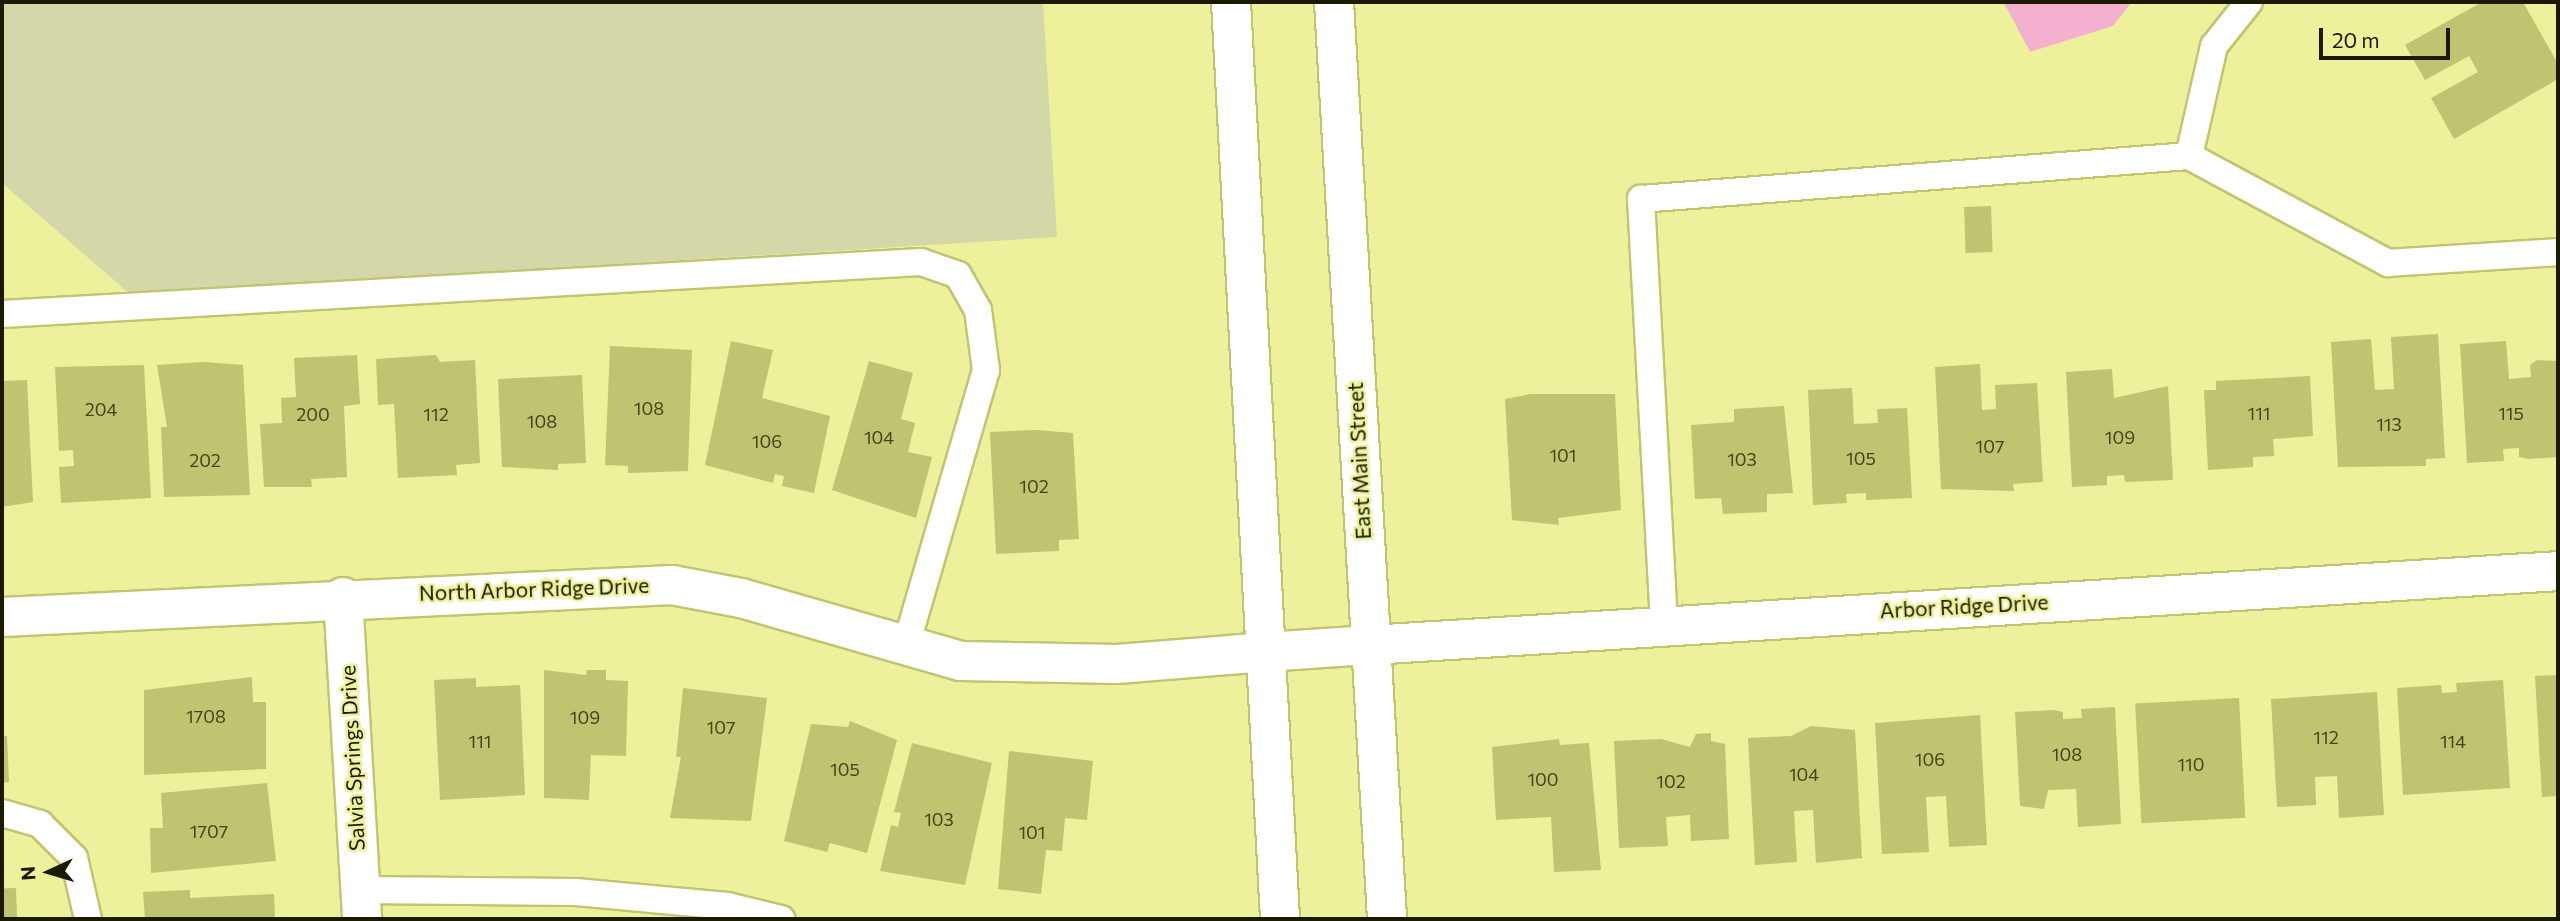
<!DOCTYPE html>
<style>
body{margin:0}
#map{position:relative;width:2560px;height:921px;overflow:hidden;background:#edf19c;font-family:Commissioner,sans-serif}
div>[style]{position:absolute}
[style*='--x']{left:calc(var(--x)*1px);top:calc(var(--y)*1px);width:calc(var(--w)*1px);rotate:calc(var(--a)*1deg)}
.green>*{inset:0;background:#d4d7a8}
.water>*{inset:0;background:#f4b1cf}
.building>*{inset:0;background:#c0c36f;transform-origin:0 0}
.roads{filter:drop-shadow(2px 0 #c1c470) drop-shadow(-2px 0 #c1c470) drop-shadow(0 2px #c1c470) drop-shadow(0 -2px #c1c470)}
.lane>*{height:26px;margin:-13px;padding:0 13px;transform-origin:13px;border-radius:13px;background:#fff}
.street>*{height:38px;margin:-19px;padding:0 19px;transform-origin:19px;border-radius:19px;background:#fff}
.secondary>*{height:38px;margin:-19px;padding:0 19px;transform-origin:19px;border-radius:19px;background:#fff}
span{translate:-50% -50%;white-space:nowrap;text-align:center;line-height:1.15;-webkit-text-stroke:5px #edf19c;paint-order:stroke}
.number-label{font-size:18px;color:#44441c}
.number-label span{-webkit-text-stroke-width:0}
.street-label{font-size:21px;color:#1a1a00}
.frame{position:absolute;inset:0;border:4px solid #1a1a00;pointer-events:none}
.north{position:absolute;left:14px;top:837px;width:70px;height:70px;-webkit-text-stroke:5px #edf19c;paint-order:stroke;rotate:266deg;font-size:19px;font-weight:700;line-height:28px;text-align:center;color:#1a1a00}
.north::after{content:'';display:block;margin:auto;width:24px;height:32px;background:#1a1a00;clip-path:polygon(50% 0,100% 100%,50% 72%,0 100%)}
.scale{position:absolute;left:2319px;top:28px;width:131px;height:32px;box-sizing:border-box;border:4px solid #1a1a00;border-top:0;padding-left:9px;font-size:21px;line-height:24px;white-space:nowrap;color:#1a1a00;-webkit-text-stroke:5px #edf19c;paint-order:stroke}
</style>
<div id="map">
<div class="green">
<i style="clip-path:polygon(2px 2px,1043px 2px,1057px 237px,130px 294px,2px 183px)"></i>
</div>
<div class="water">
<i style="clip-path:polygon(2132px 2px,2113px 26px,2030px 52px,2004px 3px)"></i>
</div>
<div class="building">
<i style="clip-path:polygon(2482px 2px,2523px 2px,2558px 64px,2558px 79px,2454px 139px,2431px 98px,2478px 72px,2469px 56px,2425px 80px,2405px 45px)"></i>
<i style="left:1991px;top:206px;width:46px;height:27px;rotate:88deg"></i>
<i style="clip-path:polygon(2438px 334px,2445px 458px,2426px 459px,2426px 466px,2338px 467px,2331px 342px,2371px 339px,2375px 390px,2394px 389px,2391px 337px)"></i>
<i style="clip-path:polygon(731px 341px,773px 350px,762px 398px,830px 416px,814px 493px,782px 486px,784px 476px,775px 474px,773px 483px,705px 465px)"></i>
<i style="clip-path:polygon(2506px 341px,2509px 379px,2531px 377px,2530px 365px,2537px 360px,2558px 361px,2558px 457px,2529px 459px,2519px 457px,2519px 448px,2503px 449px,2504px 461px,2467px 463px,2460px 344px)"></i>
<i style="clip-path:polygon(610px 346px,692px 350px,688px 471px,628px 473px,628px 466px,605px 465px)"></i>
<i style="clip-path:polygon(357px 355px,360px 404px,344px 406px,347px 477px,311px 479px,312px 487px,264px 487px,260px 424px,282px 423px,281px 398px,296px 397px,294px 358px)"></i>
<i style="clip-path:polygon(436px 355px,440px 362px,475px 360px,480px 463px,456px 465px,457px 475px,398px 478px,394px 404px,378px 405px,376px 359px)"></i>
<i style="clip-path:polygon(869px 361px,913px 373px,901px 419px,915px 423px,908px 452px,932px 457px,916px 518px,832px 490px)"></i>
<i style="clip-path:polygon(204px 362px,243px 365px,250px 495px,164px 497px,161px 427px,167px 427px,157px 365px)"></i>
<i style="clip-path:polygon(1980px 364px,1982px 410px,1996px 409px,1995px 385px,2037px 383px,2043px 482px,2013px 484px,2014px 491px,1941px 489px,1935px 367px)"></i>
<i style="clip-path:polygon(144px 365px,151px 498px,61px 503px,59px 467px,74px 466px,73px 450px,59px 451px,55px 367px)"></i>
<i style="clip-path:polygon(2112px 369px,2114px 398px,2168px 386px,2173px 480px,2125px 482px,2124px 475px,2107px 476px,2107px 485px,2072px 487px,2066px 372px)"></i>
<i style="clip-path:polygon(582px 375px,586px 463px,558px 464px,558px 470px,502px 467px,498px 379px)"></i>
<i style="clip-path:polygon(2310px 376px,2313px 436px,2273px 439px,2274px 456px,2253px 457px,2253px 467px,2208px 470px,2204px 390px,2216px 390px,2216px 381px)"></i>
<i style="clip-path:polygon(27px 380px,33px 502px,2px 507px,2px 381px)"></i>
<i style="clip-path:polygon(1852px 388px,1854px 424px,1878px 423px,1877px 409px,1907px 408px,1912px 498px,1866px 500px,1866px 493px,1846px 494px,1847px 503px,1813px 505px,1808px 390px)"></i>
<i style="clip-path:polygon(1531px 394px,1615px 394px,1621px 510px,1558px 518px,1559px 525px,1512px 520px,1505px 399px)"></i>
<i style="clip-path:polygon(1784px 406px,1793px 493px,1767px 494px,1767px 512px,1723px 514px,1721px 498px,1695px 499px,1691px 425px,1734px 422px,1734px 409px)"></i>
<i style="clip-path:polygon(1036px 430px,1073px 433px,1079px 539px,1059px 540px,1059px 551px,996px 554px,990px 432px)"></i>
<i style="clip-path:polygon(544px 670px,586px 675px,587px 670px,606px 670px,606px 680px,628px 681px,626px 756px,591px 755px,589px 800px,544px 798px)"></i>
<i style="clip-path:polygon(2558px 675px,2558px 796px,2542px 797px,2535px 676px)"></i>
<i style="clip-path:polygon(252px 677px,253px 702px,266px 702px,266px 769px,144px 775px,144px 690px)"></i>
<i style="clip-path:polygon(476px 678px,476px 687px,520px 685px,525px 795px,440px 800px,434px 680px)"></i>
<i style="clip-path:polygon(2503px 680px,2510px 788px,2403px 795px,2397px 688px,2441px 685px,2442px 693px,2457px 692px,2456px 683px)"></i>
<i style="clip-path:polygon(683px 688px,767px 698px,751px 821px,670px 818px,681px 757px,676px 757px)"></i>
<i style="clip-path:polygon(2377px 692px,2384px 815px,2339px 818px,2337px 776px,2315px 777px,2316px 805px,2277px 807px,2271px 699px)"></i>
<i style="left:2239px;top:698px;width:120px;height:104px;rotate:87deg"></i>
<i style="clip-path:polygon(2115px 707px,2121px 824px,2078px 827px,2076px 789px,2048px 790px,2044px 809px,2020px 806px,2015px 712px,2054px 710px,2063px 712px,2063px 719px,2082px 718px,2081px 709px)"></i>
<i style="clip-path:polygon(1980px 715px,1987px 845px,1949px 847px,1946px 796px,1926px 797px,1929px 852px,1882px 854px,1875px 723px)"></i>
<i style="clip-path:polygon(850px 721px,897px 740px,867px 853px,830px 843px,827px 852px,784px 841px,811px 724px,848px 727px)"></i>
<i style="clip-path:polygon(1811px 726px,1855px 730px,1862px 858px,1816px 863px,1813px 810px,1794px 811px,1797px 862px,1755px 865px,1748px 738px,1791px 736px)"></i>
<i style="clip-path:polygon(1711px 733px,1711px 741px,1725px 744px,1729px 839px,1691px 841px,1690px 815px,1666px 817px,1668px 846px,1619px 848px,1614px 741px,1661px 739px,1690px 747px,1696px 734px)"></i>
<i style="clip-path:polygon(2px 736px,7px 736px,9px 782px,2px 783px)"></i>
<i style="clip-path:polygon(1559px 739px,1560px 745px,1589px 743px,1601px 870px,1554px 872px,1551px 817px,1496px 820px,1492px 747px)"></i>
<i style="clip-path:polygon(912px 743px,992px 763px,965px 885px,880px 871px,891px 825px,898px 827px,901px 813px,894px 812px)"></i>
<i style="clip-path:polygon(1009px 751px,1093px 761px,1087px 820px,1065px 818px,1062px 851px,1046px 850px,1041px 894px,998px 889px)"></i>
<i style="clip-path:polygon(267px 783px,276px 861px,151px 873px,150px 828px,163px 828px,161px 793px)"></i>
<i style="left:16px;top:888px;width:31px;height:14px;rotate:88deg"></i>
<i style="clip-path:polygon(190px 890px,190px 898px,274px 894px,275px 919px,145px 919px,143px 892px)"></i>
</div>
<div class="roads">
<div class="lane">
<i style="--x:2189;--y:156;--w:113;--a:-77.2"></i>
<i style="--x:2214;--y:46;--w:56;--a:-51.5"></i>
<i style="--x:2;--y:314;--w:920;--a:-3.24"></i>
<i style="--x:921;--y:262;--w:39;--a:19"></i>
<i style="--x:958;--y:275;--w:40;--a:60.3"></i>
<i style="--x:978;--y:310;--w:61;--a:82.4"></i>
<i style="--x:986;--y:370;--w:287;--a:106.2"></i>
<i style="--x:1664;--y:624;--w:426;--a:-93.1"></i>
<i style="--x:1641;--y:199;--w:550;--a:-4.49"></i>
<i style="--x:2189;--y:156;--w:226;--a:28.3"></i>
<i style="--x:2388;--y:263;--w:170;--a:-3.7"></i>
<i style="--x:2;--y:813;--w:40;--a:16"></i>
<i style="--x:40;--y:824;--w:48;--a:45"></i>
<i style="--x:74;--y:858;--w:63;--a:77.1"></i>
<i style="--x:360;--y:890;--w:216;--a:0.5"></i>
<i style="--x:576;--y:892;--w:152;--a:5.3"></i>
<i style="--x:727;--y:906;--w:56;--a:13.5"></i>
</div>
<div class="street">
<i style="--x:343;--y:597;--w:323;--a:86.6"></i>
<i style="--x:2;--y:617;--w:671;--a:-2.73"></i>
<i style="--x:672;--y:585;--w:70;--a:10.7"></i>
<i style="--x:741;--y:598;--w:229;--a:16"></i>
<i style="--x:961;--y:661;--w:156;--a:1.1"></i>
<i style="--x:1117;--y:664;--w:149;--a:-4.6"></i>
<i style="--x:1370;--y:645;--w:1190;--a:-3.56"></i>
</div>
<div class="secondary">
<i style="--x:1231;--y:2;--w:918;--a:86.94"></i>
<i style="--x:1334;--y:2;--w:919;--a:86.69"></i>
<i style="--x:1266;--y:652;--w:104;--a:-3.9"></i>
</div>
</div>
<div class="number-label">
<span style="left:649px;top:408px">108</span>
<span style="left:101px;top:409px">204</span>
<span style="left:2259px;top:413px">111</span>
<span style="left:2511px;top:413px">115</span>
<span style="left:313px;top:414px">200</span>
<span style="left:436px;top:414px">112</span>
<span style="left:542px;top:421px">108</span>
<span style="left:2389px;top:424px">113</span>
<span style="left:879px;top:437px">104</span>
<span style="left:2120px;top:437px">109</span>
<span style="left:767px;top:441px">106</span>
<span style="left:1990px;top:446px">107</span>
<span style="left:1563px;top:455px">101</span>
<span style="left:1861px;top:458px">105</span>
<span style="left:1742px;top:459px">103</span>
<span style="left:205px;top:460px">202</span>
<span style="left:1034px;top:486px">102</span>
<span style="left:206px;top:716px">1708</span>
<span style="left:585px;top:717px">109</span>
<span style="left:721px;top:727px">107</span>
<span style="left:2326px;top:737px">112</span>
<span style="left:480px;top:741px">111</span>
<span style="left:2453px;top:741px">114</span>
<span style="left:2067px;top:754px">108</span>
<span style="left:1930px;top:759px">106</span>
<span style="left:2191px;top:764px">110</span>
<span style="left:845px;top:769px">105</span>
<span style="left:1804px;top:774px">104</span>
<span style="left:1543px;top:779px">100</span>
<span style="left:1671px;top:781px">102</span>
<span style="left:939px;top:819px">103</span>
<span style="left:209px;top:831px">1707</span>
<span style="left:1032px;top:832px">101</span>
</div>
<div class="street-label">
<span style="left:1359px;top:461px;rotate:-93deg">East Main Street</span>
<span style="left:534px;top:589px;rotate:-2deg">North Arbor Ridge Drive</span>
<span style="left:1964px;top:606px;rotate:-3deg">Arbor Ridge Drive</span>
<span style="left:352px;top:758px;rotate:-93deg">Salvia Springs Drive</span>
</div>
<div class="frame"></div>
<div class="north">N</div>
<div class="scale">20 m</div>
</div>
